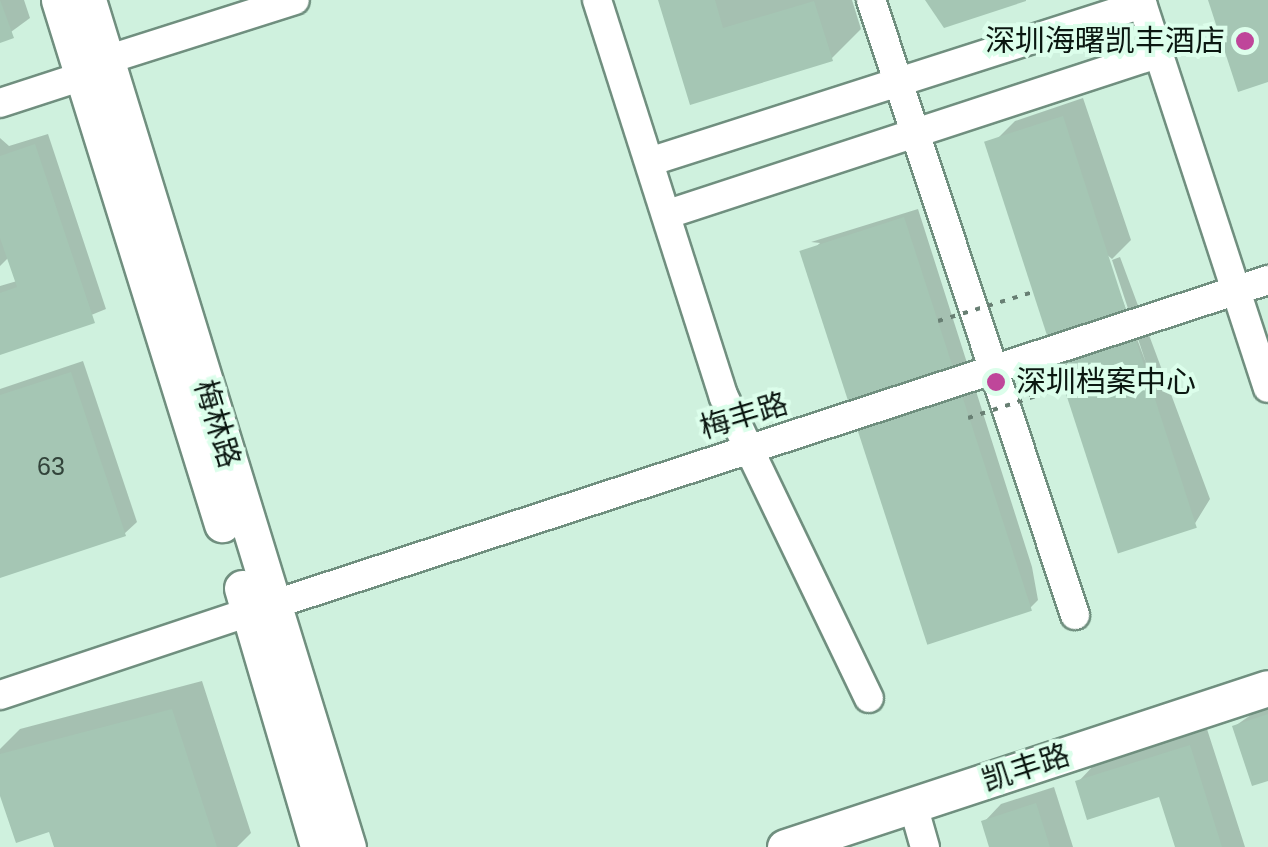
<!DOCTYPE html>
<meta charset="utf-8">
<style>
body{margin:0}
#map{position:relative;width:1268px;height:847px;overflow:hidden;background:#cff1de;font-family:Helvetica,"Noto Sans SC",sans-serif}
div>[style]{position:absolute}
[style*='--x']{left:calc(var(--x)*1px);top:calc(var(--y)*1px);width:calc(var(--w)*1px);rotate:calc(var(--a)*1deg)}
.shadow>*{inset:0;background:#0003}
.building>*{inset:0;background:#a5c6b4;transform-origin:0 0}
.roads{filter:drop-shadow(2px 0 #708f7f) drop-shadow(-2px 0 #708f7f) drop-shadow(0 2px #708f7f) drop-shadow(0 -2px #708f7f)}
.minor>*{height:28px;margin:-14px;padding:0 14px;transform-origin:14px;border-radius:14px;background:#fff}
.major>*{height:35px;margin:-17.5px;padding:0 17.5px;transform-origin:17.5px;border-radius:17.5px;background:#fff}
.path-bridge>*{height:4px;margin-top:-2px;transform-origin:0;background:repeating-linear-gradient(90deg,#687f73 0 5px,transparent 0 13px)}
.dots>*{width:28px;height:28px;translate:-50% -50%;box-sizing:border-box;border:5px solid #dcfeeb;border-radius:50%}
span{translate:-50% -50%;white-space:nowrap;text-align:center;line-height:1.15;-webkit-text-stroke:8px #dcfeeb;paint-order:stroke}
.number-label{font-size:25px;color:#32433a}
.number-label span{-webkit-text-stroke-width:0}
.poi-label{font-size:30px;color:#0b1711}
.right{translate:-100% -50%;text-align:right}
.left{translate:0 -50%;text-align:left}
.street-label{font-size:30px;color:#0b1711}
</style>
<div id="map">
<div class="shadow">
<i style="clip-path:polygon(0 0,24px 0,30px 18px,0 40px)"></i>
<i style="clip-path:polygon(661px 0,852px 0,861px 29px,831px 59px,692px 102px)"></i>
<i style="clip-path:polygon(1083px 98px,1131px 240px,1112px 259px,1105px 253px,1146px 363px,1112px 260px,1120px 257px,1210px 499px,1194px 525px,992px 144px,1015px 121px)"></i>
<i style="clip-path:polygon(48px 134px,106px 309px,0 352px,0 286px,17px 281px,9px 257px,0 266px,0 138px,9px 146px)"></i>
<i style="clip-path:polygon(918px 209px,1032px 567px,1038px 600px,1029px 609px,806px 256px,820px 243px,811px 242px)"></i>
<i style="clip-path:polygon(83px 361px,137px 522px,124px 534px,0 576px,0 389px)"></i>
<i style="clip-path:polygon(202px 681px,251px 833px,237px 847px,56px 847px,51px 829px,0 787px,0 749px,20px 729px)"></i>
<i style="clip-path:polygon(1268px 703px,1268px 778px,1235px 726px)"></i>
<i style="clip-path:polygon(1207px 729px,1245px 847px,1178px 847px,1161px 794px,1078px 782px,1095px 764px)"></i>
<i style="clip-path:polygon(1054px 787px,1073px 847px,992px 847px,984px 822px,1001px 804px)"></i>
</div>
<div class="building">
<i style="clip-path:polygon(0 0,14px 38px,0 43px)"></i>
<i style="clip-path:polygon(658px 0,715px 0,723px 28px,814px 1px,833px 61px,690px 105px)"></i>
<i style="clip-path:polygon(925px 0,1026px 0,1026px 1px,944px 28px)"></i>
<i style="clip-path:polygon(1208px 0,1268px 0,1268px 82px,1238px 92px)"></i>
<i style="left:1063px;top:116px;width:433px;height:83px;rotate:72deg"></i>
<i style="clip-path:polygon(35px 144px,95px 323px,0 355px,0 293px,17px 287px,0 238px,0 156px)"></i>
<i style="left:904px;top:217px;width:414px;height:110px;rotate:72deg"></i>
<i style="clip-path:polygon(71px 372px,126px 536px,0 578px,0 395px)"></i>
<i style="clip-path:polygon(172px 709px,217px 847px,54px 847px,49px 832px,16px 843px,0 796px,0 754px)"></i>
<i style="clip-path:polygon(1268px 714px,1268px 781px,1252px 786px,1232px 726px)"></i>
<i style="clip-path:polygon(1190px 745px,1222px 847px,1175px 847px,1159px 797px,1087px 820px,1075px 781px)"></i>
<i style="clip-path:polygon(1036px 803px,1050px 847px,989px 847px,981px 821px)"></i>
</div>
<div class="roads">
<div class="minor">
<i style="--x:597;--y:0;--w:417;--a:72.3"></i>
<i style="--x:724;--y:397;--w:334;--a:64.3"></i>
<i style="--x:871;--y:0;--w:648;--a:71.65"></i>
<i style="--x:1141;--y:0;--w:408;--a:71.9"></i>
<i style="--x:106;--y:60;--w:198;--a:-17.6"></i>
<i style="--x:0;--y:103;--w:87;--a:-18"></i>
<i style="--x:652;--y:161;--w:515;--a:-17.77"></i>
<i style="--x:668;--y:214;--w:515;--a:-18.12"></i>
<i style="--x:272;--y:605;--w:1048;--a:-18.07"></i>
<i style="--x:0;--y:695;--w:263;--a:-18.4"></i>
<i style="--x:913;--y:805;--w:44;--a:74.1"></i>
</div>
<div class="major">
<i style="--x:59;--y:0;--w:549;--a:72.72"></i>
<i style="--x:88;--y:0;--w:886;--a:72.94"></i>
<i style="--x:242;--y:588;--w:270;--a:73.6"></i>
<i style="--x:785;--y:847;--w:508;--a:-18.22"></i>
</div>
</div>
<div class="path-bridge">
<i style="--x:938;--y:321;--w:99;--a:-17"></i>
<i style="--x:968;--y:418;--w:101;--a:-17.9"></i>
</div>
<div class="dots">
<i style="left:1245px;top:41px;background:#bf469a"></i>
<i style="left:996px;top:382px;background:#bf469a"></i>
</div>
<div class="number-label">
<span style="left:51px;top:466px">63</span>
</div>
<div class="poi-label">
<span class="right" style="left:1225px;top:41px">深圳海曙凯丰酒店</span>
<span class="left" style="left:1016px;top:382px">深圳档案中心</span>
</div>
<div class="street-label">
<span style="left:744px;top:416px;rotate:-17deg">梅丰路</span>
<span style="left:217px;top:424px;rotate:73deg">梅林路</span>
<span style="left:1026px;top:768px;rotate:-18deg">凯丰路</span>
</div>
</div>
